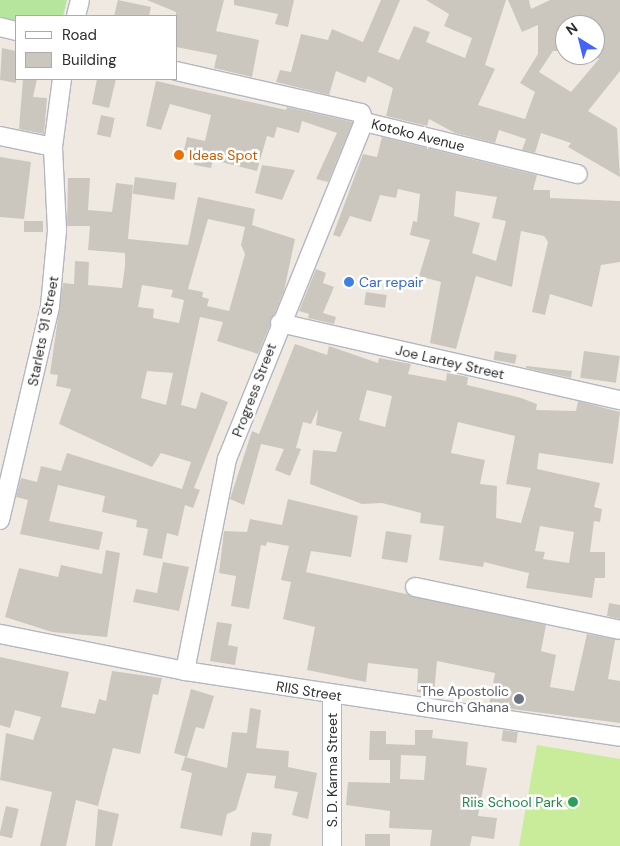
<!DOCTYPE html>
<style>
body{margin:0}
#map{position:relative;width:620px;height:846px;overflow:hidden;background:#efe9e1;font-family:"DM Sans",sans-serif}
div>[style]{position:absolute}
[style*='--x']{left:calc(var(--x)*1px);top:calc(var(--y)*1px);width:calc(var(--w)*1px);rotate:calc(var(--a)*1deg)}
.green>*{inset:0;background:#b6e59e}
.pitch>*{inset:0;background:#c9ec9a}
.building>*{inset:0;background:#cbc7bf;transform-origin:0 0}
.roads{filter:drop-shadow(1px 0 #b4b7c1) drop-shadow(-1px 0 #b4b7c1) drop-shadow(0 1px #b4b7c1) drop-shadow(0 -1px #b4b7c1)}
.minor>*{height:18px;margin:-9px;padding:0 9px;transform-origin:9px;border-radius:9px;background:#fff}
.dots>*{width:14px;height:14px;translate:-50% -50%;box-sizing:border-box;border:2px solid #fff;border-radius:50%}
span{translate:-50% -50%;white-space:nowrap;text-align:center;line-height:1.15;-webkit-text-stroke:5px #fff;paint-order:stroke}
.street-label{font-size:14px;color:#2e2e2e}
.food-label{font-size:14px;color:#c56008}
.left{translate:0 -50%;text-align:left}
.shop-label{font-size:14px;color:#366cbe}
.worship-label{font-size:14px;color:#5b616d}
.right{translate:-100% -50%;text-align:right}
.leisure-label{font-size:14px;color:#27864d}
.legend{position:absolute;left:15px;top:15px;width:162px;height:65px;box-sizing:border-box;background:#fff;border:1px solid #ababab;margin:0;padding:6px 9px;list-style:none;font-size:15px;color:#2e2e2e}
.legend li{display:flex;align-items:center;gap:10px;height:25px}
.legend b{width:25px;border:1px solid #ababab}
.north{position:absolute;left:555px;top:15px;width:50px;height:50px;box-sizing:border-box;background:#fff;border:1px solid #ababab;border-radius:50%;rotate:324deg;font-size:14px;font-weight:700;line-height:20px;text-align:center;color:#2e2e2e}
.north::after{content:'';display:block;margin:auto;width:18px;height:22px;background:#4264fb;clip-path:polygon(50% 0,100% 100%,50% 72%,0 100%)}
</style>
<div id="map">
<div class="green">
<i style="clip-path:polygon(0 0,67px 0,63px 16px,16px 16px,16px 24px,0 20px)"></i>
</div>
<div class="pitch">
<i style="clip-path:polygon(537px 745px,620px 759px,620px 846px,519px 846px)"></i>
</div>
<div class="building">
<i style="clip-path:polygon(118px 0,151px 7px,149px 16px,114px 16px)"></i>
<i style="clip-path:polygon(147px 0,224px 0,216px 31px,259px 40px,252px 77px,214px 68px,217px 55px,176px 47px,176px 12px)"></i>
<i style="clip-path:polygon(234px 0,294px 0,288px 27px,275px 24px,278px 14px,234px 5px)"></i>
<i style="clip-path:polygon(evenodd,381px 0,400px 0,378px 52px,399px 60px,414px 26px,430px 32px,426px 42px,465px 58px,472px 38px,444px 26px,449px 14px,426px 0,506px 0,485px 65px,495px 69px,478px 105px,525px 119px,535px 92px,520px 83px,538px 54px,538px 25px,522px 32px,508px 0,529px 0,531px 9px,550px 0,620px 0,620px 71px,588px 111px,617px 128px,620px 177px,568px 147px,571px 143px,541px 133px,535px 153px,522px 150px,526px 139px,499px 130px,495px 143px,455px 133px,429px 119px,427px 126px,386px 116px,393px 88px,368px 76px,365px 83px,336px 71px,329px 95px,276px 82px,280px 70px,291px 72px,301px 34px,328px 40px,332px 29px,363px 42px,381px 0,565px 25px,595px 25px,595px 55px,599px 59px,571px 92px,539px 72px,553px 51px,565px 51px,565px 25px)"></i>
<i style="clip-path:polygon(2px 48px,16px 51px,16px 83px,0 80px)"></i>
<i style="clip-path:polygon(23px 79px,37px 79px,33px 97px,47px 98px,44px 134px,19px 129px)"></i>
<i style="clip-path:polygon(97px 79px,116px 79px,109px 108px,92px 104px)"></i>
<i style="clip-path:polygon(156px 81px,286px 110px,287px 107px,353px 122px,328px 182px,316px 179px,337px 133px,302px 121px,299px 133px,277px 127px,274px 138px,267px 136px,257px 171px,213px 160px,211px 168px,194px 165px,196px 152px,184px 150px,187px 137px,205px 141px,211px 115px,170px 104px,161px 130px,146px 126px)"></i>
<i style="left:101px;top:115px;width:14px;height:20px;rotate:12deg"></i>
<i style="clip-path:polygon(evenodd,382px 137px,537px 175px,533px 190px,550px 190px,550px 198px,620px 201px,620px 262px,601px 265px,592px 307px,550px 294px,545px 315px,532px 312px,548px 242px,544px 236px,521px 231px,512px 287px,476px 276px,456px 349px,430px 343px,441px 282px,419px 276px,430px 240px,410px 235px,413px 221px,417px 222px,420px 194px,398px 189px,396px 198px,380px 195px,371px 222px,350px 216px,340px 237px,333px 235px,363px 154px,377px 157px,382px 137px,456px 191px,497px 197px,492px 218px,506px 221px,496px 261px,472px 253px,480px 223px,454px 216px,456px 191px)"></i>
<i style="clip-path:polygon(0 157px,31px 162px,24px 219px,0 217px)"></i>
<i style="clip-path:polygon(262px 165px,295px 170px,282px 200px,255px 193px)"></i>
<i style="left:135px;top:177px;width:42px;height:17px;rotate:8deg"></i>
<i style="clip-path:polygon(evenodd,68px 178px,90px 178px,88px 210px,112px 212px,116px 183px,133px 185px,128px 239px,188px 245px,198px 197px,255px 209px,252px 225px,295px 239px,284px 291px,258px 354px,217px 341px,223px 322px,200px 317px,181px 405px,196px 409px,201px 392px,228px 402px,194px 488px,200px 490px,193px 508px,185px 505px,178px 536px,167px 533px,162px 559px,143px 555px,148px 529px,136px 527px,137px 520px,102px 512px,105px 496px,58px 485px,49px 521px,103px 532px,99px 550px,20px 534px,28px 500px,16px 497px,21px 478px,37px 482px,41px 466px,61px 471px,67px 453px,182px 489px,191px 462px,161px 453px,152px 467px,59px 424px,71px 389px,56px 386px,58px 375px,50px 374px,63px 283px,74px 284px,75px 261px,89px 262px,88px 285px,122px 288px,125px 266px,125px 253px,88px 250px,90px 226px,67px 226px,68px 178px,208px 219px,245px 227px,241px 245px,245px 254px,229px 311px,207px 306px,209px 299px,202px 297px,203px 292px,188px 289px,208px 219px,68px 178px,142px 285px,173px 290px,171px 297px,184px 300px,179px 323px,153px 318px,154px 309px,138px 307px,142px 285px,68px 178px,147px 371px,173px 373px,166px 405px,141px 398px,147px 371px)"></i>
<i style="left:43px;top:221px;width:11px;height:19px;rotate:90deg"></i>
<i style="clip-path:polygon(316px 269px,326px 273px,323px 283px,334px 287px,323px 313px,336px 317px,334px 324px,308px 318px,309px 314px,299px 311px)"></i>
<i style="left:366px;top:292px;width:21px;height:13px;rotate:8deg"></i>
<i style="clip-path:polygon(evenodd,295px 344px,327px 355px,329px 346px,378px 363px,379px 358px,411px 364px,408px 374px,446px 381px,447px 373px,468px 377px,467px 385px,521px 398px,537px 404px,536px 410px,576px 411px,578px 401px,620px 412px,613px 464px,539px 453px,537px 469px,600px 483px,594px 507px,602px 509px,600px 522px,594px 521px,590px 552px,605px 552px,605px 578px,595px 578px,592px 598px,526px 588px,529px 573px,520px 571px,484px 562px,483px 567px,439px 560px,444px 526px,420px 523px,421px 513px,382px 503px,362px 504px,310px 484px,313px 450px,336px 452px,342px 432px,316px 425px,318px 409px,311px 424px,303px 422px,296px 448px,301px 449px,290px 476px,275px 470px,284px 449px,261px 444px,244px 505px,230px 499px,252px 431px,259px 434px,295px 344px,367px 390px,392px 396px,385px 427px,359px 420px,367px 390px,295px 344px,458px 422px,515px 436px,506px 484px,531px 488px,521px 523px,496px 518px,497px 486px,480px 484px,485px 460px,451px 453px,458px 422px,295px 344px,540px 526px,574px 532px,569px 563px,543px 559px,545px 552px,535px 551px,540px 526px)"></i>
<i style="left:495px;top:351px;width:22px;height:9px;rotate:10deg"></i>
<i style="left:584px;top:351px;width:36px;height:27px;rotate:8deg"></i>
<i style="clip-path:polygon(526px 366px,572px 371px,571px 378px,526px 368px)"></i>
<i style="clip-path:polygon(288px 499px,358px 516px,351px 557px,311px 551px,306px 572px,546px 625px,541px 651px,556px 655px,550px 687px,574px 691px,587px 634px,620px 640px,615px 640px,608px 679px,620px 681px,620px 723px,489px 706px,495px 673px,437px 661px,434px 693px,417px 692px,418px 669px,368px 663px,366px 682px,307px 670px,315px 627px,283px 619px,291px 582px,281px 580px,289px 546px,267px 542px,266px 546px,261px 545px,249px 609px,231px 606px,236px 576px,219px 573px,224px 531px,247px 532px,250px 519px,282px 525px)"></i>
<i style="left:386px;top:531px;width:26px;height:28px;rotate:9deg"></i>
<i style="clip-path:polygon(106px 550px,120px 553px,107px 637px,52px 632px,5px 617px,19px 568px,58px 577px,61px 565px,102px 574px)"></i>
<i style="clip-path:polygon(163px 562px,189px 567px,179px 611px,133px 602px,136px 589px,157px 593px)"></i>
<i style="clip-path:polygon(609px 603px,620px 605px,620px 619px,607px 616px)"></i>
<i style="clip-path:polygon(217px 622px,232px 624px,228px 645px,238px 647px,235px 665px,210px 661px)"></i>
<i style="clip-path:polygon(0 657px,69px 672px,61px 707px,95px 714px,99px 699px,106px 701px,112px 671px,162px 678px,158px 695px,153px 694px,140px 754px,113px 748px,98px 806px,76px 800px,66px 846px,40px 846px,52px 792px,0 780px,6px 733px,33px 740px,41px 717px,15px 710px,10px 728px,0 725px)"></i>
<i style="clip-path:polygon(191px 689px,214px 696px,204px 729px,196px 727px,187px 757px,174px 753px)"></i>
<i style="clip-path:polygon(250px 708px,261px 710px,256px 748px,289px 751px,288px 767px,317px 773px,308px 819px,292px 815px,298px 792px,274px 788px,276px 776px,247px 773px,236px 810px,227px 814px,222px 836px,180px 828px,192px 773px,181px 770px,185px 757px,227px 768px,232px 732px,247px 733px)"></i>
<i style="clip-path:polygon(evenodd,415px 730px,433px 730px,432px 738px,468px 742px,466px 765px,487px 768px,478px 816px,497px 818px,494px 839px,472px 836px,470px 846px,430px 846px,432px 830px,389px 828px,390px 811px,346px 805px,348px 782px,390px 783px,390px 760px,369px 760px,370px 731px,386px 731px,386px 744px,415px 745px,415px 730px,401px 755px,426px 756px,424px 780px,400px 779px,401px 755px)"></i>
<i style="left:503px;top:730px;width:15px;height:11px;rotate:8deg"></i>
<i style="left:6px;top:806px;width:13px;height:30px;rotate:13deg"></i>
<i style="clip-path:polygon(98px 809px,119px 814px,112px 846px,95px 846px)"></i>
<i style="clip-path:polygon(252px 832px,272px 834px,270px 846px,250px 846px)"></i>
<i style="left:365px;top:834px;width:25px;height:12px"></i>
</div>
<div class="roads">
<div class="minor">
<i style="--x:76;--y:16;--w:16;--a:-76"></i>
<i style="--x:0;--y:27;--w:16;--a:14"></i>
<i style="--x:176;--y:71;--w:190;--a:12.8"></i>
<i style="--x:361;--y:113;--w:9;--a:72"></i>
<i style="--x:364;--y:122;--w:220;--a:13.7"></i>
<i style="--x:0;--y:136;--w:54;--a:11.7"></i>
<i style="--x:280;--y:323;--w:349;--a:12.8"></i>
<i style="--x:0;--y:520;--w:220;--a:-76.8"></i>
<i style="--x:50;--y:306;--w:76;--a:-84.7"></i>
<i style="--x:57;--y:230;--w:83;--a:-92.8"></i>
<i style="--x:53;--y:147;--w:69;--a:-82.5"></i>
<i style="--x:415;--y:587;--w:209;--a:11.8"></i>
<i style="--x:0;--y:634;--w:189;--a:11.3"></i>
<i style="--x:185;--y:671;--w:440;--a:8.6"></i>
<i style="--x:185;--y:671;--w:216;--a:-78.8"></i>
<i style="--x:227;--y:459;--w:364;--a:-67.9"></i>
<i style="--x:332;--y:695;--w:151;--a:90"></i>
</div>
</div>
<div class="dots">
<i style="left:179px;top:155px;background:#e8710a"></i>
<i style="left:349px;top:282px;background:#3f7fe0"></i>
<i style="left:519px;top:699px;background:#6b7280"></i>
<i style="left:573px;top:802px;background:#2e9e5b"></i>
</div>
<div class="street-label">
<span style="left:418px;top:135px;rotate:14deg">Kotoko Avenue</span>
<span style="left:43px;top:331px;rotate:-79deg">Starlets '91 Street</span>
<span style="left:450px;top:362px;rotate:13deg">Joe Lartey Street</span>
<span style="left:254px;top:390px;rotate:-69deg">Progress Street</span>
<span style="left:309px;top:691px;rotate:9deg">RIIS Street</span>
<span style="left:332px;top:770px;rotate:-90deg">S. D. Karma Street</span>
</div>
<div class="food-label">
<span class="left" style="left:189px;top:155px">Ideas Spot</span>
</div>
<div class="shop-label">
<span class="left" style="left:359px;top:282px">Car repair</span>
</div>
<div class="worship-label">
<span class="right" style="left:509px;top:699px">The Apostolic<br>Church Ghana</span>
</div>
<div class="leisure-label">
<span class="right" style="left:563px;top:802px">Riis School Park</span>
</div>
<ul class="legend">
<li><b style="height:6px;background:#fff"></b>Road</li>
<li><b style="height:14px;background:#cbc7bf"></b>Building</li>
</ul>
<div class="north">N</div>
</div>
